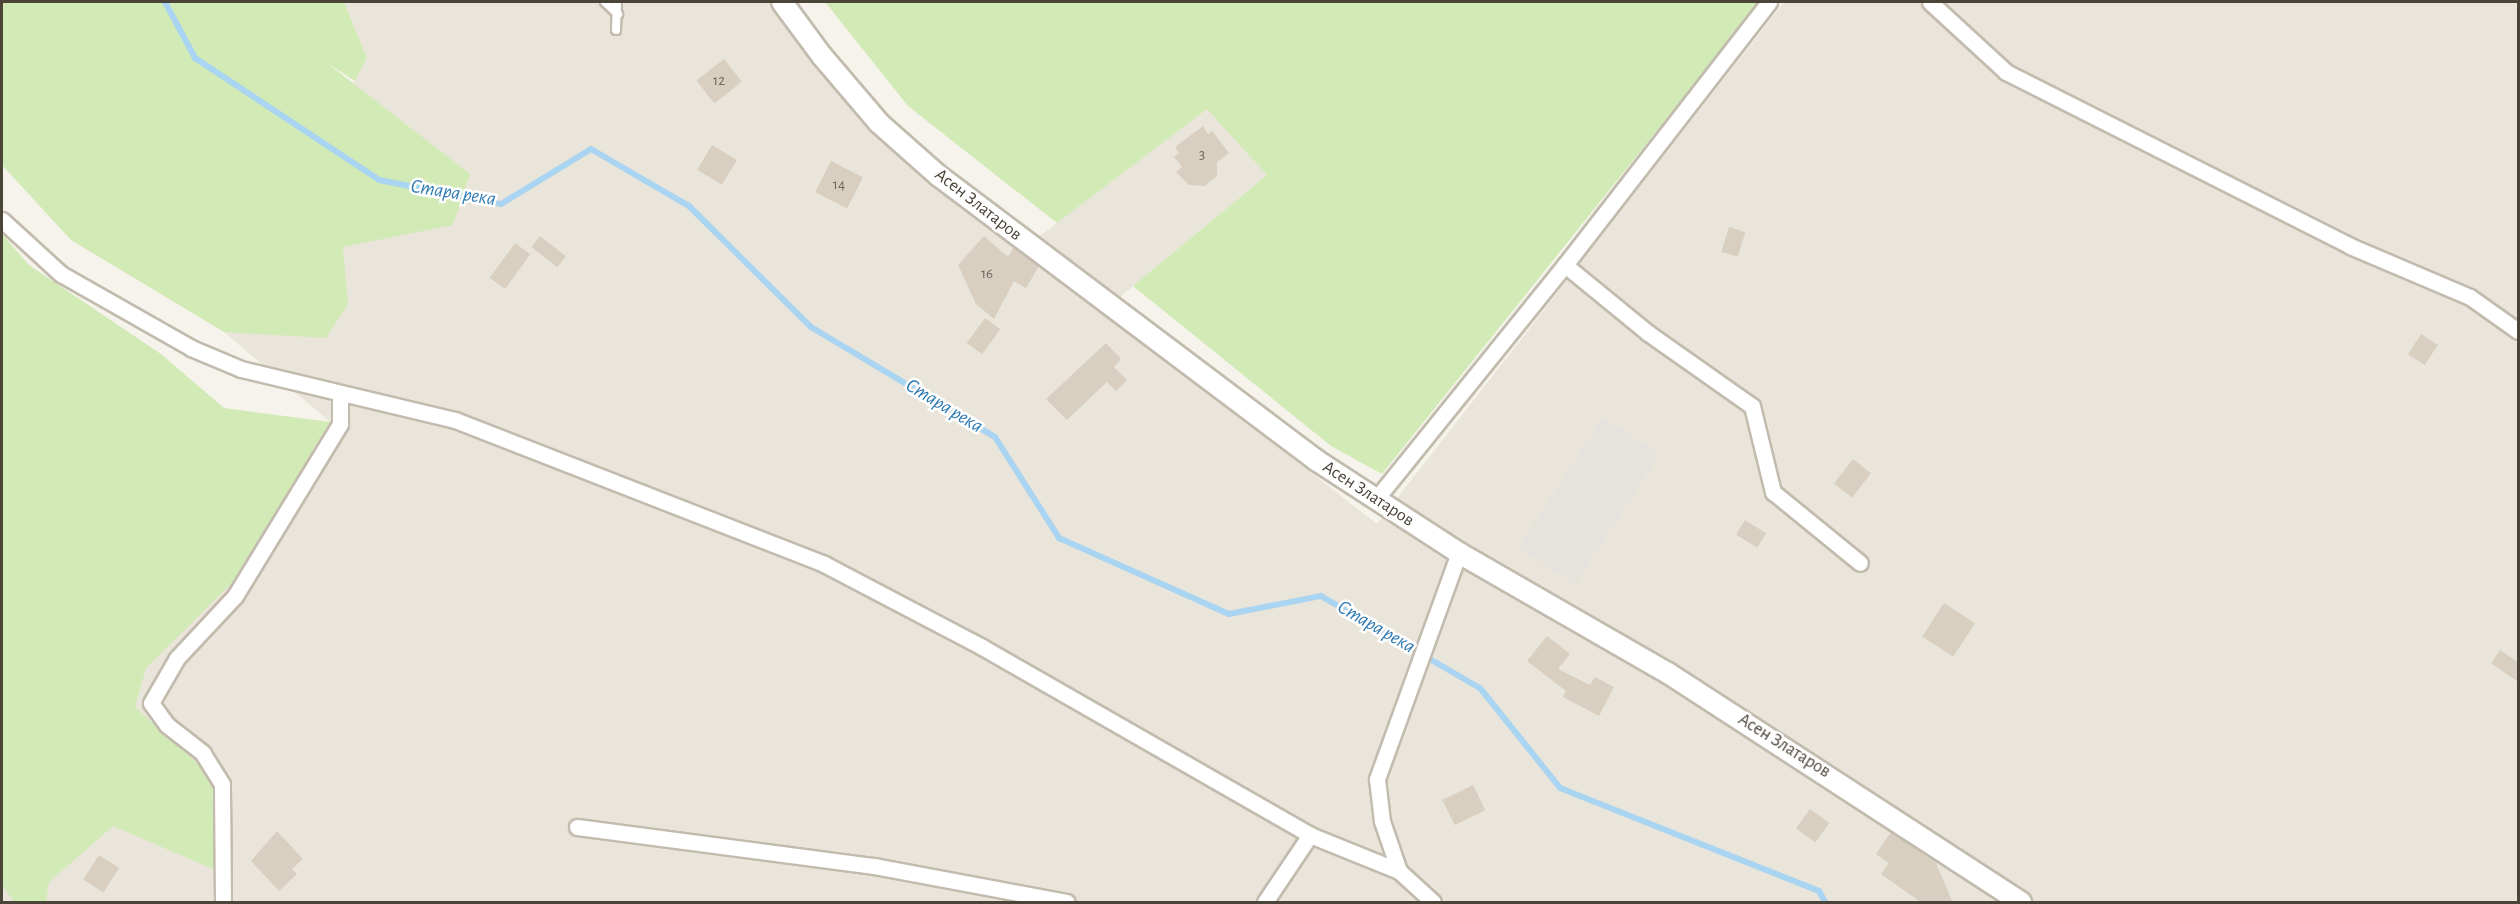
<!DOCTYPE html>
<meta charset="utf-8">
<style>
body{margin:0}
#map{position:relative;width:2520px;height:904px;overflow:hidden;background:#f6f3ec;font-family:"Alegreya Sans",sans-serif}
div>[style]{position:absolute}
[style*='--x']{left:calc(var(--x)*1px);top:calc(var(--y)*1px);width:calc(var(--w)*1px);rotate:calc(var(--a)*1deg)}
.residential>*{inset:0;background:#eae5da}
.industrial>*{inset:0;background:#e6e2dd;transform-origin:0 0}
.green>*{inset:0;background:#d2eab5}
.stream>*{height:6px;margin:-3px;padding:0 3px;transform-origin:3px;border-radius:3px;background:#a9d4f2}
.building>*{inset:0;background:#d8cfc1;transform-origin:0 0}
.roads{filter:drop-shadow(2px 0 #c2bbae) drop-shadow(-2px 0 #c2bbae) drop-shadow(0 2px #c2bbae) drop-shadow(0 -2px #c2bbae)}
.service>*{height:8px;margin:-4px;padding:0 4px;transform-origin:4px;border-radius:4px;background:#fff}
.minor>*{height:15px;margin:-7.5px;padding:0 7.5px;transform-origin:7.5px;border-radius:7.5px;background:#fff}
.tertiary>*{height:20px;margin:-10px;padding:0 10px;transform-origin:10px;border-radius:10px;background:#fff}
span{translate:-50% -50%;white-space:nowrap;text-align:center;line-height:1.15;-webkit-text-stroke:5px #fff;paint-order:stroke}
.number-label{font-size:15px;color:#6e675b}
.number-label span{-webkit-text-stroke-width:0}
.street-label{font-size:18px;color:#4b4439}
.water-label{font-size:20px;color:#2e7ab2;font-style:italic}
.frame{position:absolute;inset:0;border:3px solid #4b4439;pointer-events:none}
</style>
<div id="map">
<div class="residential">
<i style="clip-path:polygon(344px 2px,782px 2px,873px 125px,1023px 249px,1207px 108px,1267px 175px,1103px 311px,1377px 524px,1784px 2px,2518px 2px,2518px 902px,2px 902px,2px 843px,330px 422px,224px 332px,367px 58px)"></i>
</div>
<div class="industrial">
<i style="left:1603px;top:417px;width:68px;height:156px;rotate:33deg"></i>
</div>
<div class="green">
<i style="clip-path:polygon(2px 2px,344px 2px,367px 58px,355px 81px,327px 63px,470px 174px,453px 225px,343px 247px,348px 304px,326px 338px,224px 332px,71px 240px,2px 165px)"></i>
<i style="clip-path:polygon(825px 2px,1760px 2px,1382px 474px,1331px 446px,1133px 286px,1267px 175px,1207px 109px,1057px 223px,908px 106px)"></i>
<i style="clip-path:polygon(2px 234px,29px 265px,161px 354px,224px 408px,330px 422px,232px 583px,146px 668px,135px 707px,220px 784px,220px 872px,113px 826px,49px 882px,46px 902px,14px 902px,2px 884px)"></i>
</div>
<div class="stream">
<i style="--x:165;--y:2;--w:64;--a:61.8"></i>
<i style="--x:195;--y:58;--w:221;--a:33.5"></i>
<i style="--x:379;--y:180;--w:124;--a:11.1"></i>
<i style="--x:501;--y:204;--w:105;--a:-31.4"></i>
<i style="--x:591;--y:149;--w:113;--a:30.2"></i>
<i style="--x:689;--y:206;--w:172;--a:44.8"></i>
<i style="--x:811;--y:327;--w:214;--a:30.9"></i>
<i style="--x:995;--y:437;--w:120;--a:57.6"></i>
<i style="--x:1059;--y:538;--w:186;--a:24.1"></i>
<i style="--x:1229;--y:614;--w:94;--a:-11.1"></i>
<i style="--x:1321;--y:596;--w:184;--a:30.1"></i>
<i style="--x:1480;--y:688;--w:128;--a:51.3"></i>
<i style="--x:1560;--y:788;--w:279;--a:21.7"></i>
<i style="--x:1819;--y:891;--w:13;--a:61"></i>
</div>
<div class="building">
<i style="left:724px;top:59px;width:29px;height:35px;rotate:52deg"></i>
<i style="clip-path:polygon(1203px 126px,1208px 134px,1212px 131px,1229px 153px,1217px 162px,1217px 176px,1205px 186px,1189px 185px,1176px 172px,1182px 167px,1174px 157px,1179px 153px,1175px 147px)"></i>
<i style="left:712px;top:145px;width:29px;height:29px;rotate:31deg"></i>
<i style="left:831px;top:161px;width:36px;height:35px;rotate:27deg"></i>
<i style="left:1729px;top:227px;width:17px;height:26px;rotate:17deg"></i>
<i style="left:540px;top:236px;width:33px;height:14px;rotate:38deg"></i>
<i style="clip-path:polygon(984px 236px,1008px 257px,1014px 247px,1039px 266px,1026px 288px,1014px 281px,994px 319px,976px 304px,958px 265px)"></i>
<i style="left:515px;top:243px;width:19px;height:43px;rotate:36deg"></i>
<i style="left:985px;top:318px;width:19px;height:31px;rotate:36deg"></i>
<i style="left:2421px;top:334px;width:20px;height:24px;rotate:33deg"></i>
<i style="clip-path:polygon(1106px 343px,1121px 359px,1114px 367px,1127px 380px,1116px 391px,1107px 382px,1067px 420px,1046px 399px)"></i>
<i style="left:1853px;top:459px;width:23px;height:31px;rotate:38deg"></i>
<i style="left:1745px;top:520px;width:25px;height:17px;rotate:32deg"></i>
<i style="left:1944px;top:603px;width:37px;height:40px;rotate:33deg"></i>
<i style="clip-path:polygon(1547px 636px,1570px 654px,1558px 669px,1590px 685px,1595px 677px,1614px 687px,1599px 716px,1563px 697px,1566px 691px,1527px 661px)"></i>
<i style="clip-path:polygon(2500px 650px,2518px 662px,2518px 682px,2491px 663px)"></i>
<i style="left:1473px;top:785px;width:28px;height:34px;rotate:64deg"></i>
<i style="left:1810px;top:809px;width:24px;height:24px;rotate:36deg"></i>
<i style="clip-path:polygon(277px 831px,303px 859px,292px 869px,297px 874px,279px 891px,251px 861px)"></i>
<i style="clip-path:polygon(1891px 832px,1936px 863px,1953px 903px,1922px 903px,1881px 874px,1889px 863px,1876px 854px)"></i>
<i style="left:99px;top:855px;width:24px;height:29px;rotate:33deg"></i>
</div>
<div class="roads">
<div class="service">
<i style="--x:605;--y:2;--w:18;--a:43"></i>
<i style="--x:616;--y:30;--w:28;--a:-88"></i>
</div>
<div class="minor">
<i style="--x:1930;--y:2;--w:103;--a:42.6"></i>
<i style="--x:2006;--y:72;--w:386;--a:26.8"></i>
<i style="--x:2350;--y:246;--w:130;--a:23"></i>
<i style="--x:2470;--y:297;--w:59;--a:35.3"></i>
<i style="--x:2;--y:220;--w:80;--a:42.5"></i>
<i style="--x:61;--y:274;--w:150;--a:29.6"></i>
<i style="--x:191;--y:348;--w:54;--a:22.8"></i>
<i style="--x:241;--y:369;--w:220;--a:13.4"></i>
<i style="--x:455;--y:420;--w:396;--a:21.3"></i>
<i style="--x:824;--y:564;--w:178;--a:27.7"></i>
<i style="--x:982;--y:647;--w:378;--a:29.8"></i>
<i style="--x:1310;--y:835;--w:96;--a:22"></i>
<i style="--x:1565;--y:265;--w:107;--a:39.3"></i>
<i style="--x:1648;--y:333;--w:127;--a:35.1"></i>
<i style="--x:1752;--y:406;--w:89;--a:76.3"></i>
<i style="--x:1773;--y:492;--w:112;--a:39.2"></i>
<i style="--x:1376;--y:499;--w:301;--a:-51.1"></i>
<i style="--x:1565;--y:265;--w:333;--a:-52.2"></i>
<i style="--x:577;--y:827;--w:300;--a:7.5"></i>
<i style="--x:874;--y:866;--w:196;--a:10.6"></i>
<i style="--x:223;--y:902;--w:118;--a:-90.5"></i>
<i style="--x:222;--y:784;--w:36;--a:-122"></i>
<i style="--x:203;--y:753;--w:46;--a:-142.1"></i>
<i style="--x:167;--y:725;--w:27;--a:-126"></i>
<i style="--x:151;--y:703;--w:52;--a:-60"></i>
<i style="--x:177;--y:658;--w:85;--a:-46.9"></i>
<i style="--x:235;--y:596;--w:202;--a:-58.6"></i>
<i style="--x:340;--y:424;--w:31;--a:-90"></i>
<i style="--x:1265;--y:902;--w:81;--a:-56.1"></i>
<i style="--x:1433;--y:902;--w:46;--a:-137.6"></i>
<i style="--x:1399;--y:871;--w:53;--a:-108.8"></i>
<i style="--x:1382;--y:821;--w:42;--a:-96.8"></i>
<i style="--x:1377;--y:779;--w:240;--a:-70.1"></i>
</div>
<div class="tertiary">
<i style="--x:782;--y:2;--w:67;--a:53.5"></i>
<i style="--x:822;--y:56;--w:88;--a:49.6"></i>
<i style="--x:879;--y:123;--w:80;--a:41.5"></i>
<i style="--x:939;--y:176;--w:472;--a:37"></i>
<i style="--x:1316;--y:460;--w:171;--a:33"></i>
<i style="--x:1459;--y:553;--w:241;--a:29.9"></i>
<i style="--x:1668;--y:673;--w:421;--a:33"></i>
</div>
</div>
<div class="number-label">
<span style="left:719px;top:81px">12</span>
<span style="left:1202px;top:155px">3</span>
<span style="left:839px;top:185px">14</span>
<span style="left:987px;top:274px">16</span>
</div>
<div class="street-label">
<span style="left:978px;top:205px;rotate:38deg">Асен Златаров</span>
<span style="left:1368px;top:494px;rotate:33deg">Асен Златаров</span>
<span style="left:1784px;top:746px;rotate:32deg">Асен Златаров</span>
</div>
<div class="water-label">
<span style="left:453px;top:193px;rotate:9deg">Стара река</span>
<span style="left:944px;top:406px;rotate:31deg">Стара река</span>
<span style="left:1376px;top:627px;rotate:30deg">Стара река</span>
</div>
<div class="frame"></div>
</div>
